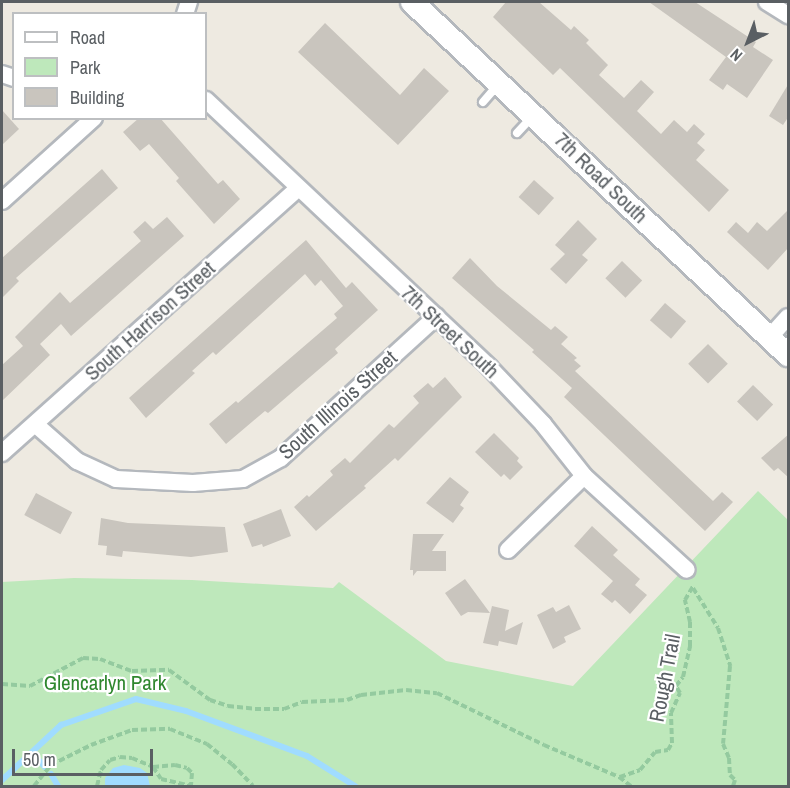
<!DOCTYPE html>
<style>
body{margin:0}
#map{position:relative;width:790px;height:788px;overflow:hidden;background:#eeeae1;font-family:"Archivo Narrow",sans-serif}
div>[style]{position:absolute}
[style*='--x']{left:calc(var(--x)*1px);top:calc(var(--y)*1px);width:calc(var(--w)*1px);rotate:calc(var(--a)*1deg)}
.green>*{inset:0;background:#bee8bb}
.water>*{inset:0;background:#a0dcff}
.stream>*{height:6px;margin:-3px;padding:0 3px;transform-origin:3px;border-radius:3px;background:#a0dcff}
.building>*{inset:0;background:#c9c5be;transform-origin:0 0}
.path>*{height:4px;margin-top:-2px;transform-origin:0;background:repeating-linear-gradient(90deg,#94ca9f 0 6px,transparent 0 9px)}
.roads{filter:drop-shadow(2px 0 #b4b8bd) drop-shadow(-2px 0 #b4b8bd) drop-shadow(0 2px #b4b8bd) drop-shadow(0 -2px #b4b8bd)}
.lane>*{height:8px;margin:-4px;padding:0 4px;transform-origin:4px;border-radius:4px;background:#fff}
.street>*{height:16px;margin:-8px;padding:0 8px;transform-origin:8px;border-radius:8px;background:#fff}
.secondary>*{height:22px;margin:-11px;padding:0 11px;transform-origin:11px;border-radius:11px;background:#fff}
span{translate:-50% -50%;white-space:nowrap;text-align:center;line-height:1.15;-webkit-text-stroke:4.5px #fff;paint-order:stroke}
.street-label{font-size:21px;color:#5a5f63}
.park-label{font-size:21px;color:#2f872e}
.frame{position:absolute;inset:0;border:3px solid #5a5f63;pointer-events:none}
.legend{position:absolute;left:12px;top:12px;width:195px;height:108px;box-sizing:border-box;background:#fff;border:2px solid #bdbfc1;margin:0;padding:8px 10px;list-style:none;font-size:18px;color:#5a5f63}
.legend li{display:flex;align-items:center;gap:12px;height:30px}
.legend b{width:30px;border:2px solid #bdbfc1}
.north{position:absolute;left:718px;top:12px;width:60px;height:60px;-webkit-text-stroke:4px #fff;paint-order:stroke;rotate:222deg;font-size:16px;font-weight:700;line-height:24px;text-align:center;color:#5a5f63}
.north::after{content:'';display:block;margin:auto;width:21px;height:27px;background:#5a5f63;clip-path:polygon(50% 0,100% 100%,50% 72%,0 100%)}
.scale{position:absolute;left:12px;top:749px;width:141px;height:27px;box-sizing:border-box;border:3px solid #5a5f63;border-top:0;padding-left:8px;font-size:18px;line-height:21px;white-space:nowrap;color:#5a5f63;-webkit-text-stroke:4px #fff;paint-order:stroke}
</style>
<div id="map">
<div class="green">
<i style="clip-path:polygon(758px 491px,788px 520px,788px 786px,2px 786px,2px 582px,74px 578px,192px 580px,333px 588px,339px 582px,446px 661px,573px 686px)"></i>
</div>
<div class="water">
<i style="clip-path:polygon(124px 765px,140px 768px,147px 773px,150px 786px,105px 786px,105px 778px,113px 768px)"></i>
</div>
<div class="stream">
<i style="--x:32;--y:753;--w:19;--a:47"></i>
<i style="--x:51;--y:774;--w:14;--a:60"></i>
<i style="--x:2;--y:780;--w:81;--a:-43"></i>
<i style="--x:61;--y:725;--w:79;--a:-19.1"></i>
<i style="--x:136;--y:699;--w:51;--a:13.5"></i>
<i style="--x:186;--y:711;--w:129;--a:20.4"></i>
<i style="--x:307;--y:756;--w:57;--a:32"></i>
</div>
<div class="building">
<i style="clip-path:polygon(506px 2px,539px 2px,571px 30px,574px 26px,589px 40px,586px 43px,608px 65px,599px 75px,624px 98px,641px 80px,654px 92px,637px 111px,661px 134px,674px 120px,687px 132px,694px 124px,705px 134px,697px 143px,705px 150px,696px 160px,729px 190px,709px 212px,560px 68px,553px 75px,493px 17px)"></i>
<i style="clip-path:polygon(649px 2px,695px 2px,756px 42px,753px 47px,773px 60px,747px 98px,727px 84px,723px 90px,709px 80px,726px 57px)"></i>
<i style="clip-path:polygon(325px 23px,400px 95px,424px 68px,449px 91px,398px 145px,298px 52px)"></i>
<i style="clip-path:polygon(789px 83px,789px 116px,783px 125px,769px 116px)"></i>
<i style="clip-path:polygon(2px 110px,19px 129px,2px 145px)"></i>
<i style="clip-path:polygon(139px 118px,160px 118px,218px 184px,223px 180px,240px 199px,214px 224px,176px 181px,179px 178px,149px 144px,140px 151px,123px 132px)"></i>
<i style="clip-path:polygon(102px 169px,118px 188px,16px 278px,19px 281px,2px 298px,2px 258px)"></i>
<i style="left:534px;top:180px;width:27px;height:23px;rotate:42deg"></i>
<i style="clip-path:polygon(789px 209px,789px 247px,768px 270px,727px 232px,736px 222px,748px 233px,757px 222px,767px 231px)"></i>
<i style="clip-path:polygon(167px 217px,184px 236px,71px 336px,61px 324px,40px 344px,50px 355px,2px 401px,2px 365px,23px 346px,15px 337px,60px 292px,70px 303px,141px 241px,133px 232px,145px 221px,153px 229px)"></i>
<i style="clip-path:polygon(578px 220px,597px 239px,582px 255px,588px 260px,566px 284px,550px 269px,565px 254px,555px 245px)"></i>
<i style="clip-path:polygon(306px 240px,346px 288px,352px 282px,378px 310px,335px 349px,338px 353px,268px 413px,265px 411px,226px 444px,209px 424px,236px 401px,238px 403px,337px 318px,334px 314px,343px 306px,321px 280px,315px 286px,305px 274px,216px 355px,213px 352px,192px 371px,195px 373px,146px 418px,129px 398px)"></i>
<i style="clip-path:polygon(470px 258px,497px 286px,551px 330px,555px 326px,568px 337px,561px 344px,577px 358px,574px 360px,581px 366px,575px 371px,713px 501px,722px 492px,733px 502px,705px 531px,564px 397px,572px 388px,532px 352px,534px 350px,452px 278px)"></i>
<i style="left:622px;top:261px;width:28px;height:24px;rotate:44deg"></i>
<i style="left:665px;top:303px;width:28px;height:23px;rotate:41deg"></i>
<i style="left:708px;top:344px;width:28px;height:28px;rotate:45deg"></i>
<i style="clip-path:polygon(445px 377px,462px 397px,398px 461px,395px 458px,364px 486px,366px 488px,316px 531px,294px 507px,307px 495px,309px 497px,333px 475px,330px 471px,345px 458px,350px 463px,389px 424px,394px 428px,419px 403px,413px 396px,428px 383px,433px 388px)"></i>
<i style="left:753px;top:385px;width:28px;height:23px;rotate:44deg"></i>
<i style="clip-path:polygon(494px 433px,519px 458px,517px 461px,523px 467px,510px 480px,504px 474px,501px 477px,475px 452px)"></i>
<i style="clip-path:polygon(789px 434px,789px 478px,778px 468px,774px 471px,761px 458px)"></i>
<i style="clip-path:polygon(450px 477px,469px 492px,460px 505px,464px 508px,453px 523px,426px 503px)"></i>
<i style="left:36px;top:493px;width:41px;height:25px;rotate:28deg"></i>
<i style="clip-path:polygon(281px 509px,291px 536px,263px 547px,262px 544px,252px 547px,243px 524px)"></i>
<i style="clip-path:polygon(101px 518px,128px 523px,225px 527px,228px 552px,191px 557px,123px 551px,122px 557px,106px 555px,107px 546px,98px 545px)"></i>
<i style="clip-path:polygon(592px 526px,618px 550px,613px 555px,640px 579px,635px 585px,647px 595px,630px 614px,615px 600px,612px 603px,601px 594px,613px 581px,574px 546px)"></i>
<i style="clip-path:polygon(413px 534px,444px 534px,432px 551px,446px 551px,446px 571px,417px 571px,413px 576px,413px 570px,410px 570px)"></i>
<i style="clip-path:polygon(465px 579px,490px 613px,468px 612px,461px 616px,445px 593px)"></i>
<i style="clip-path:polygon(569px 605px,581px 629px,564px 637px,566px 642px,553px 649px,537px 615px,553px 607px,556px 612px)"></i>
<i style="clip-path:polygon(492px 606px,509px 610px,505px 631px,523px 622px,517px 645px,499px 641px,498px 646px,483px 643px)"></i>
</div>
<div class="path">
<i style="--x:693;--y:588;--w:47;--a:58"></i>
<i style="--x:718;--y:628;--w:40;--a:72"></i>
<i style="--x:730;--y:666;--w:78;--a:95.1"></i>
<i style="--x:723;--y:744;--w:15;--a:67"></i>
<i style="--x:729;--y:758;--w:17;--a:87"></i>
<i style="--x:730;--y:775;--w:7;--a:45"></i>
<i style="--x:735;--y:780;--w:6;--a:108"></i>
<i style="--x:2;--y:684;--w:28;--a:4"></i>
<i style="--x:30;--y:686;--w:60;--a:-27.8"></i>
<i style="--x:83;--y:658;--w:17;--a:3"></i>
<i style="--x:100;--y:659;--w:34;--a:21"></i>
<i style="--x:132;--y:671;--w:37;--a:-2"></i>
<i style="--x:169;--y:670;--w:51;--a:36.2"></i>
<i style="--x:210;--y:700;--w:19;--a:18"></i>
<i style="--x:228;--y:706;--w:27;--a:6"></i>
<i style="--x:255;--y:709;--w:29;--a:0"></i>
<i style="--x:284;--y:709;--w:19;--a:-21"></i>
<i style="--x:302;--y:702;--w:45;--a:-2.5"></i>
<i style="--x:347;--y:700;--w:15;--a:-20"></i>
<i style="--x:361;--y:695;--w:45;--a:-6.3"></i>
<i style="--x:406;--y:690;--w:31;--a:6"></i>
<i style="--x:437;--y:693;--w:119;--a:25.9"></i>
<i style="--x:544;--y:745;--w:82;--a:23.1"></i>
<i style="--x:619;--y:777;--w:15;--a:37"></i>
<i style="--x:153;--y:767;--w:22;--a:-5"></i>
<i style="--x:175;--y:765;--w:12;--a:14"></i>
<i style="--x:187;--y:768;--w:7;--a:45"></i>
<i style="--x:192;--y:773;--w:12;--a:95"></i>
<i style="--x:620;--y:777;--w:21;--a:-19"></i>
<i style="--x:640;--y:770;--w:23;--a:-50"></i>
<i style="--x:655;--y:752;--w:13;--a:-9"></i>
<i style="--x:668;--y:750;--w:8;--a:-60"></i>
<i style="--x:672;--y:743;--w:30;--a:-92"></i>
<i style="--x:671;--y:713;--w:22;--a:-66"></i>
<i style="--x:680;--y:693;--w:8;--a:-120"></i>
<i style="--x:676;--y:686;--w:11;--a:-52"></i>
<i style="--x:683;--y:677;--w:32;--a:-77"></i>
<i style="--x:690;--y:646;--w:24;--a:-90"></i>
<i style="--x:690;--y:622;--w:23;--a:-103"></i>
<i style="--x:685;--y:600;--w:16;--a:-60"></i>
<i style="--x:34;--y:786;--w:27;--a:-51"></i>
<i style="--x:51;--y:765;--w:45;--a:-26.6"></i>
<i style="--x:91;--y:745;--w:44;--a:-20.1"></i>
<i style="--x:132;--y:730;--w:38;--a:-2"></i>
<i style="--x:170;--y:729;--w:40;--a:22"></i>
<i style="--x:207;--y:744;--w:32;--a:39"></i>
<i style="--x:232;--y:764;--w:30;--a:46"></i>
<i style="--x:97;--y:786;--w:16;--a:-76"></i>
<i style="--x:101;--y:770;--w:13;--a:-48"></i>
<i style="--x:110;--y:760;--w:10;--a:-17"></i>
<i style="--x:120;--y:757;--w:12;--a:5"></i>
<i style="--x:132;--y:758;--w:23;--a:23"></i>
<i style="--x:153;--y:767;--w:14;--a:56"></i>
<i style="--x:161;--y:779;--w:31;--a:13"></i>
</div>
<div class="roads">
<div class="lane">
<i style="--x:483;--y:102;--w:23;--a:-49"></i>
<i style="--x:517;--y:133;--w:23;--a:-47"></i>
</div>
<div class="street">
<i style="--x:767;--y:2;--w:25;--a:32"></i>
<i style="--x:185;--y:14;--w:13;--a:-72"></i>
<i style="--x:2;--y:74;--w:13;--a:18"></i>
<i style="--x:206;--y:100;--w:389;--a:43.3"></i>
<i style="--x:489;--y:367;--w:79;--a:46.5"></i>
<i style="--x:543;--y:424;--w:66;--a:51.7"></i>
<i style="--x:584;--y:476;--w:139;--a:42.4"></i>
<i style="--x:2;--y:201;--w:124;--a:-42.1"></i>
<i style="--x:769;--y:338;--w:28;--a:-48"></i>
<i style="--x:35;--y:424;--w:56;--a:41.4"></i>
<i style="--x:77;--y:461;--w:43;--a:24.8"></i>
<i style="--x:116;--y:479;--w:77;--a:3"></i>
<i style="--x:193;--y:483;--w:50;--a:-4.6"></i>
<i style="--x:243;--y:479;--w:43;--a:-28.9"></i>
<i style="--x:281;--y:458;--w:210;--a:-42.3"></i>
<i style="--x:2;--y:453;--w:396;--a:-41.8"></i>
<i style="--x:508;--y:550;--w:106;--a:-44.2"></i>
</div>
<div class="secondary">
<i style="--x:412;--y:2;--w:516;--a:43.19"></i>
</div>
</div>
<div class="street-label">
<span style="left:601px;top:178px;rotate:44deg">7th Road South</span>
<span style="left:150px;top:321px;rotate:-42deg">South Harrison Street</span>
<span style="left:450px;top:332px;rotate:43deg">7th Street South</span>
<span style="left:338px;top:405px;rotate:-42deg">South Illinois Street</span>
<span style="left:665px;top:678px;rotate:-79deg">Rough Trail</span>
</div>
<div class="park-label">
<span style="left:105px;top:683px">Glencarlyn Park</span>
</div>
<div class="frame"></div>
<ul class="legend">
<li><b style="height:8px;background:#fff"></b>Road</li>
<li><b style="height:16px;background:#bee8bb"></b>Park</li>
<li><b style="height:16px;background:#c9c5be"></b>Building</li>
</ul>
<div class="north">N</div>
<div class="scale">50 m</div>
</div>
